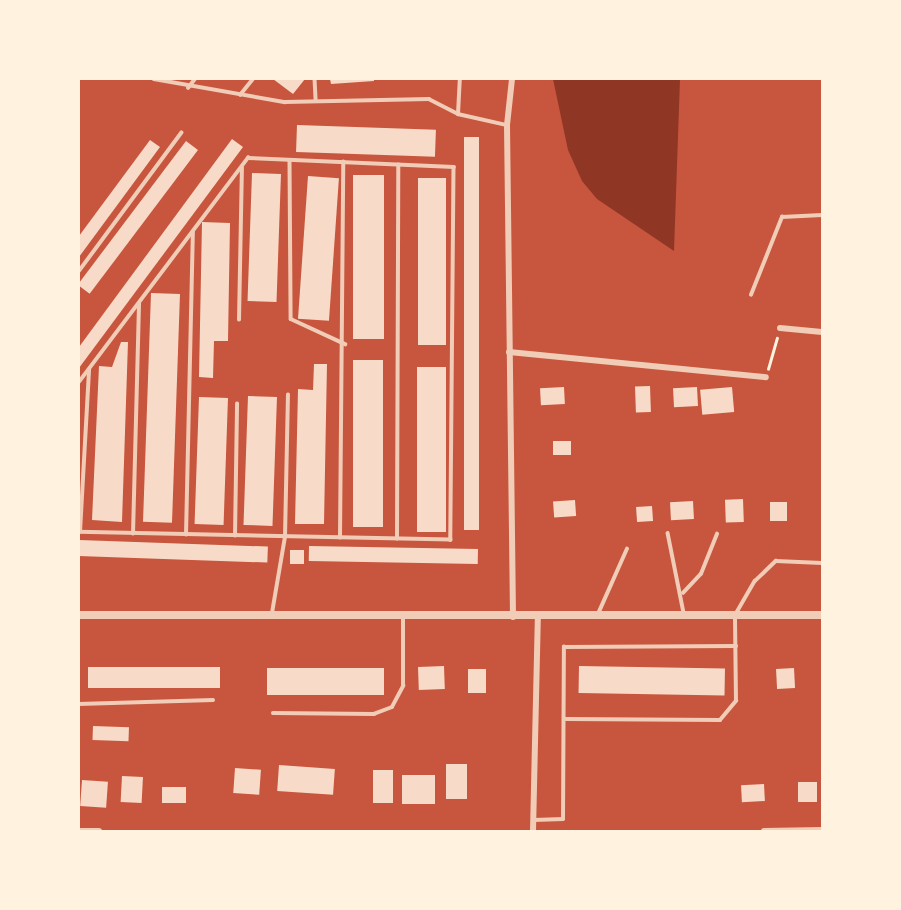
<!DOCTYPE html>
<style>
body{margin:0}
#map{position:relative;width:901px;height:910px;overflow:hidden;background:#c8553d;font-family:Manrope,sans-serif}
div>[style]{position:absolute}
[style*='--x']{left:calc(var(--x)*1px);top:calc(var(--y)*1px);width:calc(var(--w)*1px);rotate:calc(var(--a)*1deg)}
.water>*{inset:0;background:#8f3625}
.building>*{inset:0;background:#f7dbc8;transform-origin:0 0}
.path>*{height:2.5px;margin:-1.25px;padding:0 1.25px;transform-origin:1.25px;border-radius:1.25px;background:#fff3e0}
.service>*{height:3.5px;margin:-1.75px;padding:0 1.75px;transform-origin:1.75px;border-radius:1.75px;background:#f1ccb7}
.minor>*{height:6px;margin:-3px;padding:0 3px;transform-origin:3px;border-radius:3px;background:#f1ccb7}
.tertiary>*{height:8px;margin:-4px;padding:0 4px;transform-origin:4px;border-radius:4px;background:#f1ccb7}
span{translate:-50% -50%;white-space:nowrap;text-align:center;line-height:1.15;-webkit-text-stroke:6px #fff3e0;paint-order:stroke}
.frame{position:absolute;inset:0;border:80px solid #fff3e0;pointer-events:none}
</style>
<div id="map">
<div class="water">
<i style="clip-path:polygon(553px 79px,680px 79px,674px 251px,597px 199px,582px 181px,568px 150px)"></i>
</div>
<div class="building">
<i style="clip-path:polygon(273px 79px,305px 79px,293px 94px)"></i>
<i style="clip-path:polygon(330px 79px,374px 79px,374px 81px,331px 84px)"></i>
<i style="left:297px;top:125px;width:139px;height:27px;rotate:2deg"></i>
<i style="left:464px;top:137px;width:15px;height:393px"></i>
<i style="clip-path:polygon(232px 139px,243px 147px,79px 368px,79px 347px)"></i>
<i style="clip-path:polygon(150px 140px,160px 147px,79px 257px,79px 236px)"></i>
<i style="left:186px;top:141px;width:15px;height:180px;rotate:37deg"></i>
<i style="left:252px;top:173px;width:29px;height:128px;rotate:2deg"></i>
<i style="left:353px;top:175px;width:31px;height:164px"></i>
<i style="left:308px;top:176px;width:31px;height:143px;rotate:4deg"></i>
<i style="left:418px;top:178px;width:28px;height:167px"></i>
<i style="clip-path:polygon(202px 222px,230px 223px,228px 341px,214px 341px,213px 378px,199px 377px)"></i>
<i style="left:151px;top:293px;width:29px;height:229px;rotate:2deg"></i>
<i style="clip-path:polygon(121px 342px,128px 342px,122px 522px,92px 520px,99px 366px,112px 367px)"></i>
<i style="left:353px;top:360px;width:30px;height:167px"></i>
<i style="clip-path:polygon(314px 364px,327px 364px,324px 524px,295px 524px,298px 389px,313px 390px)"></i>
<i style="left:417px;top:367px;width:29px;height:165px"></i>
<i style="left:650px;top:386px;width:26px;height:15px;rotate:88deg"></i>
<i style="left:564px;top:387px;width:17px;height:24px;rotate:87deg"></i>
<i style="left:697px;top:387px;width:19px;height:24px;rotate:87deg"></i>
<i style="left:732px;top:387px;width:25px;height:32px;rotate:85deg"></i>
<i style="left:248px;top:396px;width:29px;height:129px;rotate:2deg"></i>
<i style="left:199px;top:397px;width:29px;height:127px;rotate:2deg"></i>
<i style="left:553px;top:441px;width:18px;height:14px"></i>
<i style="left:743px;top:499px;width:23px;height:18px;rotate:88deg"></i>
<i style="left:575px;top:500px;width:16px;height:22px;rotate:86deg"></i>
<i style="left:693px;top:501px;width:18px;height:23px;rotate:87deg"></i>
<i style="left:770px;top:502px;width:17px;height:19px"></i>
<i style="left:652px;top:506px;width:15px;height:16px;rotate:86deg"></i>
<i style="left:79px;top:540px;width:189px;height:16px;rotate:2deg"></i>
<i style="left:309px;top:546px;width:169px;height:15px;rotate:1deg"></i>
<i style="left:290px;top:550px;width:14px;height:14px"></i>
<i style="left:444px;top:666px;width:23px;height:26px;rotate:88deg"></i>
<i style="left:579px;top:666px;width:146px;height:27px;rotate:1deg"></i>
<i style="left:88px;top:667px;width:132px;height:21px"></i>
<i style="left:384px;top:668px;width:27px;height:117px;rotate:90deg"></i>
<i style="left:794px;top:668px;width:20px;height:18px;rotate:87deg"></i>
<i style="left:468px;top:669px;width:18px;height:24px"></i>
<i style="left:93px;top:726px;width:36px;height:14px;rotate:2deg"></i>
<i style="left:446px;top:764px;width:21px;height:35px"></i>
<i style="left:279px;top:765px;width:56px;height:26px;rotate:4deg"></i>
<i style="left:235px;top:768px;width:26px;height:25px;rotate:4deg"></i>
<i style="left:373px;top:770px;width:20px;height:33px"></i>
<i style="left:402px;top:775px;width:33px;height:29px"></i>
<i style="left:122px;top:776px;width:21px;height:26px;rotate:3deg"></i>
<i style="left:82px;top:780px;width:26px;height:26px;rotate:4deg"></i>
<i style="left:798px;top:782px;width:19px;height:20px"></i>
<i style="left:764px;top:784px;width:17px;height:23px;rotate:87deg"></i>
<i style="left:162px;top:787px;width:24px;height:16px"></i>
</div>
<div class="path">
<i style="--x:768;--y:369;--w:32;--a:-74"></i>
</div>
<div class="service">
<i style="--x:154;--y:79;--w:133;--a:10"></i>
<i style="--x:285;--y:102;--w:144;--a:-1.2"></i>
<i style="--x:429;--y:99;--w:33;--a:27"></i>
<i style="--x:458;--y:114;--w:50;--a:12.7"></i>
<i style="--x:315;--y:79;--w:22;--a:87"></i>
<i style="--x:188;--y:88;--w:11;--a:-52"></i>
<i style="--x:240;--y:95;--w:21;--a:-51"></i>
<i style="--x:458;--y:114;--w:35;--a:-87"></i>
<i style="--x:290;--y:161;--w:158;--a:89.6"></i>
<i style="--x:291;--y:319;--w:60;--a:24.8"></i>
<i style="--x:79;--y:271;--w:172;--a:-53.5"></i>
<i style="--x:751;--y:295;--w:84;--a:-68.3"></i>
<i style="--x:782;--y:217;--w:40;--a:-2.9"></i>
<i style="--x:239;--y:320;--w:152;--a:-88.9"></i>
<i style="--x:79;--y:382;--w:281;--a:-53"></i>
<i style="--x:248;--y:158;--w:206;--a:2.5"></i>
<i style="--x:454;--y:167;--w:373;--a:90.5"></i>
<i style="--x:451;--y:540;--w:372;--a:-178.8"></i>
<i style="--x:80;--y:532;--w:162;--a:-86.8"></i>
<i style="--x:668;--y:533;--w:82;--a:78.7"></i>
<i style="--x:133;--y:534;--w:230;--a:-88.5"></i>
<i style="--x:186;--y:535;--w:302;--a:-88.7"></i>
<i style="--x:235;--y:536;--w:132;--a:-89.1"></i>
<i style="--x:340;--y:538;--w:376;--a:-89.5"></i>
<i style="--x:397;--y:539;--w:374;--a:-89.8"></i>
<i style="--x:683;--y:593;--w:26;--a:-47"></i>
<i style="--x:701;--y:574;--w:43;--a:-68.2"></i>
<i style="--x:272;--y:613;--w:77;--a:-80.3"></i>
<i style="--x:285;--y:537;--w:142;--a:-88.8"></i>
<i style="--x:598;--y:614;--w:71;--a:-66"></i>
<i style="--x:79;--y:704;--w:134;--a:-1.7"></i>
<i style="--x:273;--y:713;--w:101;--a:0.6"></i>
<i style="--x:374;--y:714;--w:19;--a:-21"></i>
<i style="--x:392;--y:707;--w:24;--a:-62"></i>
<i style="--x:403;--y:686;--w:69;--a:-90"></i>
<i style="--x:566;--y:719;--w:154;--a:0.4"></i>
<i style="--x:720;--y:720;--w:25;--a:-50"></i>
<i style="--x:736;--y:701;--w:86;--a:-90.7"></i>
<i style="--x:735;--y:615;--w:39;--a:-60"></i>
<i style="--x:755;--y:581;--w:29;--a:-44"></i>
<i style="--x:776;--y:561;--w:46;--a:2.5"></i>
<i style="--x:534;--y:820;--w:29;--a:-2"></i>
<i style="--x:563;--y:819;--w:172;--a:-89.7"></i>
<i style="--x:564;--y:647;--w:172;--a:-0.3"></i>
</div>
<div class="minor">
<i style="--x:512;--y:79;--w:46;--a:96.2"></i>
<i style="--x:507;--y:125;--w:492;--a:89.3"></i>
<i style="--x:780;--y:328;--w:42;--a:5.4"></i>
<i style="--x:509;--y:352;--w:258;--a:5.6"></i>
<i style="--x:79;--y:831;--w:20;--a:0"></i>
<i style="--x:533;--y:831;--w:214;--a:-88.7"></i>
<i style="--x:764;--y:831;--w:58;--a:-1"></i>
</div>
<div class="tertiary">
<i style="--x:79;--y:615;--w:743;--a:0"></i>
</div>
<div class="frame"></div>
</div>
